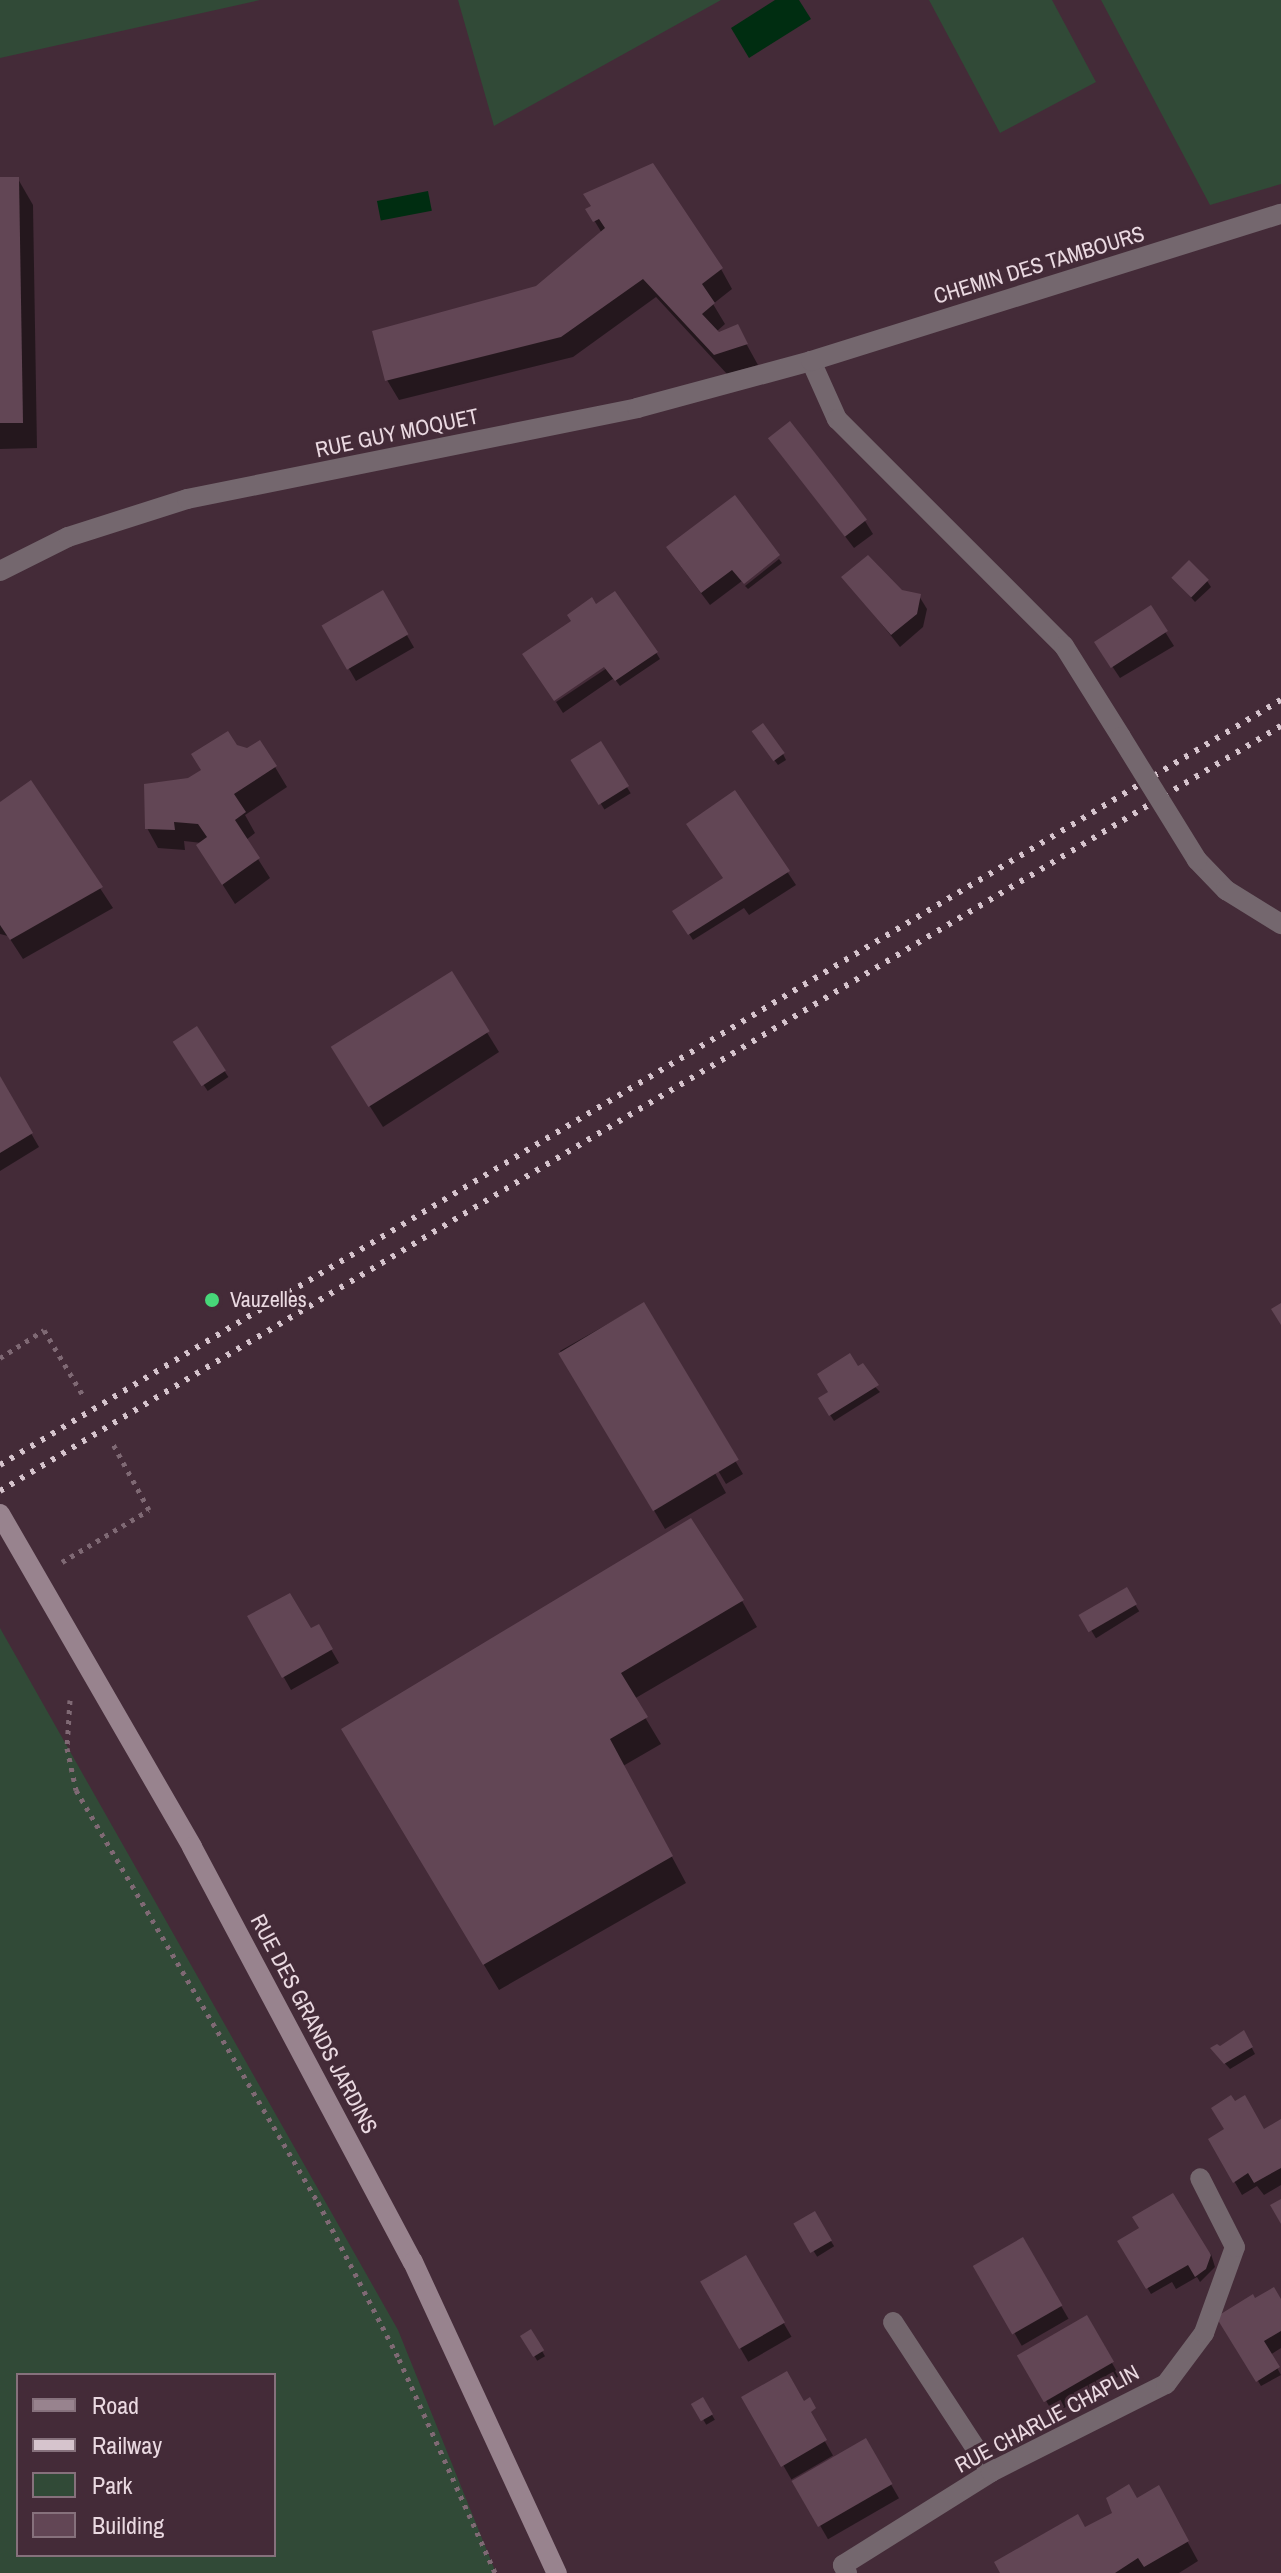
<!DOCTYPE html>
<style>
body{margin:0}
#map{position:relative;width:1281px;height:2573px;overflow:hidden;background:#442b38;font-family:"Archivo Narrow",sans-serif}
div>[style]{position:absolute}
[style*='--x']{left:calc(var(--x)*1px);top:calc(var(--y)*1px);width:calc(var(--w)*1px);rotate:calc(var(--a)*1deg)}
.green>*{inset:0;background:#314a37}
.water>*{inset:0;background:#002d11;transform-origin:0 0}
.shadow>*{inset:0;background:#0007;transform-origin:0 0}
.building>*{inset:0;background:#624655;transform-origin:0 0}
.path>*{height:5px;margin-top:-2.5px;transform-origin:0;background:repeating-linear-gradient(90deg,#7f6974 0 4px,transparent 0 10px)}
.street>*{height:20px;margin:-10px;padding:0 10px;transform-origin:10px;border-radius:10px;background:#74676e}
.secondary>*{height:20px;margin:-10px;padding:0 10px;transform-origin:10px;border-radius:10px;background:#98838e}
.rail>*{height:6px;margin-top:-3px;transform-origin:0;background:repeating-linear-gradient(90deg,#d6c4cd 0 4px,transparent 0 12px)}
.street-bridge>*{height:20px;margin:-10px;padding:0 10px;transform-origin:10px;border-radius:10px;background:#74676e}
.dots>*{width:22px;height:22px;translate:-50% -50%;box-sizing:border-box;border:4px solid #442b38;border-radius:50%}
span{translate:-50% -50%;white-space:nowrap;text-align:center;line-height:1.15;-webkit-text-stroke:6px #442b38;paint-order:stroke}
.street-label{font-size:22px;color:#ead9e1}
.poi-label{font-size:22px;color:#ead9e1}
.left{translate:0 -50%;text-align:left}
.legend{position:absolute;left:16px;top:2373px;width:260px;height:184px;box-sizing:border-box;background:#442b38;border:2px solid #86717c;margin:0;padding:10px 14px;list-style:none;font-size:24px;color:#ead9e1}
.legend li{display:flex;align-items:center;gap:16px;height:40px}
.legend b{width:40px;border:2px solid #86717c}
</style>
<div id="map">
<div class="green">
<i style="clip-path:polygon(0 0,260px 0,0 58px)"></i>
<i style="clip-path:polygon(458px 0,721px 0,494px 126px)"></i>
<i style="clip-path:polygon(929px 0,1052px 0,1096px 82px,1000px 133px)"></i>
<i style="clip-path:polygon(1101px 0,1281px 0,1281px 184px,1210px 205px)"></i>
<i style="clip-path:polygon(evenodd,0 1628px,398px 2330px,496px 2573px,0 2573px,0 1628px,18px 2375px,274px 2375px,274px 2555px,18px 2555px,18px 2375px)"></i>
</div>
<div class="water">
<i style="clip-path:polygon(775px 0,799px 0,811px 19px,749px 58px,731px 28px)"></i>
<i style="left:428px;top:191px;width:20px;height:52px;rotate:79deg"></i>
</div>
<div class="shadow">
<i style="clip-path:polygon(0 179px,18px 179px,33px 205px,37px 448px,0 449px)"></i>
<i style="clip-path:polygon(588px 210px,721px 269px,732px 289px,713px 304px,725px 324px,716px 332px,719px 335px,737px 327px,758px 365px,727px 374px,656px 297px,573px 357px,399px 400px,387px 380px,537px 288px,606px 240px)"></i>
<i style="clip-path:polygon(771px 440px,865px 521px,873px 534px,854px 548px)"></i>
<i style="clip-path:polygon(734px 498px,742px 581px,710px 605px,676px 560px)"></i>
<i style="clip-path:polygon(779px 559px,782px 563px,748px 589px,745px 586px)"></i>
<i style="clip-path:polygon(844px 577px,919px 596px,927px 609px,923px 627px,900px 647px)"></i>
<i style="clip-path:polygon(1173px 577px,1207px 581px,1211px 587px,1195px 602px)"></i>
<i style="left:382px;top:592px;width:64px;height:67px;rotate:60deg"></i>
<i style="clip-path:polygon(595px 607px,647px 638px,660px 659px,620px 686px,614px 678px,563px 713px,556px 702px,607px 668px)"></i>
<i style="clip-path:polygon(1150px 608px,1174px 646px,1120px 678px,1104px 654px)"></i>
<i style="clip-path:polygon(758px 738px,783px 754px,786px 760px,778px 765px)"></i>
<i style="left:600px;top:744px;width:58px;height:31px;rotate:58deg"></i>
<i style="clip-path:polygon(236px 747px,275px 767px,287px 787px,245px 815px,255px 833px,246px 840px,270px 878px,235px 904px,210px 865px,202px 843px,184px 841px,185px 850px,158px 848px,147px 828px,189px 780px)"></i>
<i style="clip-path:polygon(31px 783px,113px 908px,23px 959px,8px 936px,0 934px,0 804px)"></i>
<i style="clip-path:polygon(735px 793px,796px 885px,749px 915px,744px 908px,693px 940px,675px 912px,725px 880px)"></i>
<i style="clip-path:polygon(451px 974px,499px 1052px,383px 1127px,346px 1069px)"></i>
<i style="left:196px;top:1029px;width:58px;height:25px;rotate:56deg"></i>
<i style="clip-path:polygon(0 1080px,39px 1147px,0 1171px)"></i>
<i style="clip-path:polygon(643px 1304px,743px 1474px,726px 1484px,713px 1462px,710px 1464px,726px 1493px,665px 1529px,560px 1351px)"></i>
<i style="clip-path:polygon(858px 1369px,880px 1392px,834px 1421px,820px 1399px)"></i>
<i style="left:1126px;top:1590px;width:25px;height:51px;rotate:58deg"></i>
<i style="clip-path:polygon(742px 1601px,757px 1627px,634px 1699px,661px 1744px,623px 1766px,686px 1883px,499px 1990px,358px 1755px)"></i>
<i style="clip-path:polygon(250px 1617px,310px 1631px,318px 1627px,339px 1663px,291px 1690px)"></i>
<i style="clip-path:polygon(1244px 2033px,1255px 2054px,1230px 2069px,1212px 2049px,1219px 2049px)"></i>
<i style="clip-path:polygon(1281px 2121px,1281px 2185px,1264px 2195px,1257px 2186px,1242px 2195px,1211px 2140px,1226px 2130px,1264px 2131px)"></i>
<i style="left:814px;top:2214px;width:38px;height:20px;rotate:58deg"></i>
<i style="clip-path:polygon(1141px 2229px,1211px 2254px,1215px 2267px,1200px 2282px,1197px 2277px,1176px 2289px,1172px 2282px,1151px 2294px,1120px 2241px)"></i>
<i style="left:1023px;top:2240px;width:91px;height:54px;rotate:60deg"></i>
<i style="left:746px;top:2258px;width:91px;height:50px;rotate:60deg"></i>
<i style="clip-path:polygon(1281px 2299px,1281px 2348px,1270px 2355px,1281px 2375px,1261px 2386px,1219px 2317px,1254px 2301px)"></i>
<i style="left:1086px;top:2318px;width:67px;height:76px;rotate:60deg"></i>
<i style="left:531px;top:2332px;width:28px;height:9px;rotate:60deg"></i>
<i style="left:786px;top:2374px;width:94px;height:48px;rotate:60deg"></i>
<i style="left:703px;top:2400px;width:23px;height:10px;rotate:59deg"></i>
<i style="left:866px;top:2441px;width:66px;height:82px;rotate:60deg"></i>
<i style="clip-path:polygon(1136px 2501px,1169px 2508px,1198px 2561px,1179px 2573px,1002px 2573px)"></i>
</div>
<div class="building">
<i style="clip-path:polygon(653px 163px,723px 268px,702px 284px,715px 303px,702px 314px,719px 332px,738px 324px,748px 344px,714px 355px,643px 279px,561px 337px,385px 381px,372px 331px,536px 286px,605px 228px,599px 219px,593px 222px,585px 209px,591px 206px,583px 194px)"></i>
<i style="clip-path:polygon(0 177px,19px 177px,23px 423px,0 423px)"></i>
<i style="left:790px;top:421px;width:125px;height:28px;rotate:52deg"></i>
<i style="clip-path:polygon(735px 495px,780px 555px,744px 584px,732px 570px,701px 593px,666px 547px)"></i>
<i style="clip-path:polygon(868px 555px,902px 590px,921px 594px,917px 614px,891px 635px,841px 577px)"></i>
<i style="left:1189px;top:560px;width:28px;height:25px;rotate:45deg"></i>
<i style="left:383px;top:590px;width:51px;height:71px;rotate:60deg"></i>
<i style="clip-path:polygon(615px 591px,658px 652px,615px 681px,604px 667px,554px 701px,522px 654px,571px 621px,567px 615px,592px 597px,596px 604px)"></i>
<i style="left:1151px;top:605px;width:31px;height:68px;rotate:57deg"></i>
<i style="left:763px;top:723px;width:37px;height:14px;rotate:54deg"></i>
<i style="clip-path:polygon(228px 731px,237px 745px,247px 748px,260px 740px,277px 766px,234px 794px,246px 812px,235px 820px,260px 858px,222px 885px,196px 845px,207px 837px,198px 824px,174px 822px,175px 830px,145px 829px,144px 784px,188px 778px,201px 770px,191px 754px)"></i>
<i style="left:601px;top:741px;width:53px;height:36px;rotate:58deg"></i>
<i style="clip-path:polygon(31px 780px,103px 887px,10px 940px,0 925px,0 802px)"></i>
<i style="clip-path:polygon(735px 790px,790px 871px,688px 935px,672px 911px,723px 878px,686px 824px)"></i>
<i style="left:452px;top:971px;width:71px;height:143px;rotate:58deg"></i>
<i style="left:197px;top:1026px;width:53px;height:29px;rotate:57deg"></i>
<i style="clip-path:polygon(0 1076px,33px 1133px,0 1153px)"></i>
<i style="left:644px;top:1302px;width:184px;height:100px;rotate:59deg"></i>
<i style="clip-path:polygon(1281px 1303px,1281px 1325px,1271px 1309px)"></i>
<i style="clip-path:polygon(850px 1353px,858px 1366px,863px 1363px,879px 1385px,829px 1416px,818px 1398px,828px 1392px,817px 1374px)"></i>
<i style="clip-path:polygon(691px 1518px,744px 1600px,621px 1673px,648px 1717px,610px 1739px,673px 1856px,483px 1965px,341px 1729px)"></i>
<i style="left:1127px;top:1587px;width:20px;height:56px;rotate:60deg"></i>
<i style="clip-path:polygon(290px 1593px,311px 1628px,319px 1624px,333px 1649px,282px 1678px,247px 1616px)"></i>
<i style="clip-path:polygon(1244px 2030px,1253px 2047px,1224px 2064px,1210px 2048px,1217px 2044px,1220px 2046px)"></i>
<i style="clip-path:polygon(1231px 2095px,1235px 2101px,1245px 2095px,1264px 2129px,1281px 2119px,1281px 2168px,1254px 2183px,1248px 2173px,1233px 2183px,1208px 2139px,1224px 2129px,1211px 2108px)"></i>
<i style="clip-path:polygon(1173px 2193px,1211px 2255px,1206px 2269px,1195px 2277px,1188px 2265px,1146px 2289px,1117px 2241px,1139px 2228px,1132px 2217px)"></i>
<i style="clip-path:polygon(1281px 2199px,1281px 2224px,1270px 2205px)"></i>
<i style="left:815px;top:2211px;width:34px;height:25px;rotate:60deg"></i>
<i style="left:1023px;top:2237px;width:79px;height:58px;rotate:60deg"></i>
<i style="left:746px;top:2255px;width:78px;height:53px;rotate:60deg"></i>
<i style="clip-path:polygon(1274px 2287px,1281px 2299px,1281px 2331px,1264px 2341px,1280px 2367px,1256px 2382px,1216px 2317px,1253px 2294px,1255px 2298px)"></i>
<i style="left:1087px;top:2315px;width:54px;height:81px;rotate:60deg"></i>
<i style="left:531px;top:2329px;width:25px;height:13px;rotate:58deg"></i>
<i style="clip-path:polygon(787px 2371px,804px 2401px,810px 2397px,816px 2408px,811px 2412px,827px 2440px,781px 2467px,741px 2397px)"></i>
<i style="left:703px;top:2397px;width:20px;height:14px;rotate:60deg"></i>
<i style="left:866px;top:2438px;width:53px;height:86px;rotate:60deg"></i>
<i style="clip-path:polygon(1129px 2484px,1137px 2498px,1159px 2485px,1189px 2541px,1144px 2567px,1138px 2558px,1115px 2573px,1000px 2573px,994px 2562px,1078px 2514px,1085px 2527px,1112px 2513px,1106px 2498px)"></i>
</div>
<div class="path">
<i style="--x:0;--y:1358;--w:52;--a:-32.5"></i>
<i style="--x:44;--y:1330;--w:78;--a:59.2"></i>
<i style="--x:62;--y:1562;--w:101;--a:-30.9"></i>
<i style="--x:149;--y:1510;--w:77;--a:-118.6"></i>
<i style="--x:70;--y:1700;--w:48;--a:93.6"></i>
<i style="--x:67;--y:1748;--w:43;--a:77.9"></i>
<i style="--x:76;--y:1790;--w:478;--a:59.6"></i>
<i style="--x:318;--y:2202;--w:177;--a:62.7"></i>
<i style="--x:399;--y:2359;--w:235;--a:65.8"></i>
</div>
<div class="street">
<i style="--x:811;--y:361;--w:64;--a:65.9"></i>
<i style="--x:837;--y:419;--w:321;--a:45"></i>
<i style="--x:1064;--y:646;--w:107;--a:57.9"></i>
<i style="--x:0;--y:571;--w:76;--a:-26.6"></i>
<i style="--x:68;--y:537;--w:125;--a:-17.7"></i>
<i style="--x:187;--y:499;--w:459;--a:-11.4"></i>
<i style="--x:637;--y:408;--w:180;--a:-15.1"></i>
<i style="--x:811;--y:361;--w:492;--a:-17.4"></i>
<i style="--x:1197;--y:860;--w:42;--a:46"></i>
<i style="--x:1226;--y:890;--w:65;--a:31.7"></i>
<i style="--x:893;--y:2322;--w:179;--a:56.8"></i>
<i style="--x:847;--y:2573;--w:9;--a:-117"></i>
<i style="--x:843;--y:2565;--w:175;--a:-32.1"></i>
<i style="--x:991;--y:2472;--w:196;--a:-26.7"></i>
<i style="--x:1166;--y:2384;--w:64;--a:-53.3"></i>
<i style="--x:1204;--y:2333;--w:91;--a:-70.2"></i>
<i style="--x:1235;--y:2247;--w:77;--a:-116.9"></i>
</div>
<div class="secondary">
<i style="--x:0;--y:1514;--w:384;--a:60"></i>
<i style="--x:192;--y:1847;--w:470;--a:62"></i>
<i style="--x:413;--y:2262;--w:343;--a:65.2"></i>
</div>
<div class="rail">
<i style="--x:0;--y:1465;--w:1492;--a:-30.85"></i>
<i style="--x:0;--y:1491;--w:1492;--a:-30.85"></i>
</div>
<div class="street-bridge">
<i style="--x:1121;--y:737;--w:145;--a:58.3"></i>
</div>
<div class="dots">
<i style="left:212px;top:1300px;background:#47d779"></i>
</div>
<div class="street-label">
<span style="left:1039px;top:265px;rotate:-17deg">CHEMIN DES TAMBOURS</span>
<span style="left:397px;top:433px;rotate:-12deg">RUE GUY MOQUET</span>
<span style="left:314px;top:2024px;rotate:62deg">RUE DES GRANDS JARDINS</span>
<span style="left:1047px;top:2419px;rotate:-28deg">RUE CHARLIE CHAPLIN</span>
</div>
<div class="poi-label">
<span class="left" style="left:230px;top:1300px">Vauzelles</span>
</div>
<ul class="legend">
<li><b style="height:10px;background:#98838e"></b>Road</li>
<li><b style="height:10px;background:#d6c4cd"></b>Railway</li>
<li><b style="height:22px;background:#314a37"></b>Park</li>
<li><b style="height:22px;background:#624655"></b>Building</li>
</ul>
</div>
